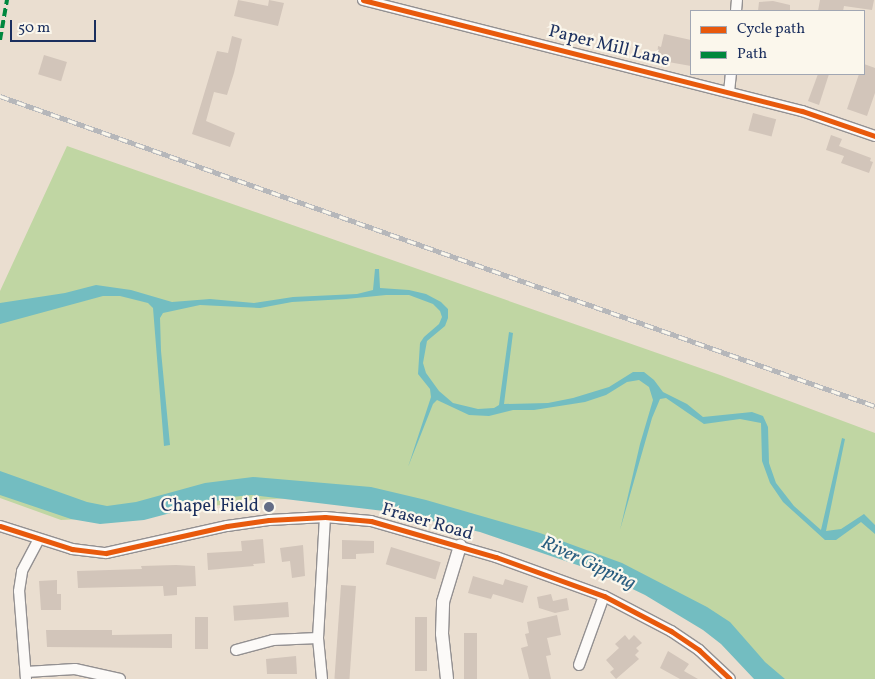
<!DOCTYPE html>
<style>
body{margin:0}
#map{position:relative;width:875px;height:679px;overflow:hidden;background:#eaded0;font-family:Vollkorn,serif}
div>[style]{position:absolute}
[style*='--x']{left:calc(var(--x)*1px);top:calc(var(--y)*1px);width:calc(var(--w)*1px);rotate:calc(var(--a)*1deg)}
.green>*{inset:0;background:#c0d6a3}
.water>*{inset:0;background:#73bdc1}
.building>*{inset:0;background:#d2c5ba;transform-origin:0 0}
.roads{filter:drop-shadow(1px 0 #939091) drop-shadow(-1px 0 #939091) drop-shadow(0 1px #939091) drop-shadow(0 -1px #939091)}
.minor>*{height:10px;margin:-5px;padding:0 5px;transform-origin:5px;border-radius:5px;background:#fcfaf8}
.tertiary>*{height:12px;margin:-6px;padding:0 6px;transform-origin:6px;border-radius:6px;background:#fcfaf8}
.rail>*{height:5px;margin-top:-2.5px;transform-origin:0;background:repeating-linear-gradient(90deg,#fbf7ec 0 9px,#b6b7ba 0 18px);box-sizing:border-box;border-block:1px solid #b6b7ba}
.quiet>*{height:4px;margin-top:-2px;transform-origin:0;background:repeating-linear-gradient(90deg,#00873e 0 8px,transparent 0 12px)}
.cycleway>*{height:5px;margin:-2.5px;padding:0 2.5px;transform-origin:2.5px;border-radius:2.5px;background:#e8590c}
.dots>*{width:14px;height:14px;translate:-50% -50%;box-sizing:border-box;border:2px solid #fbf7ec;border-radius:50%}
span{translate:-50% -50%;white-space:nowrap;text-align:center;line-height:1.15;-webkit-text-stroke:4.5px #fbf7ec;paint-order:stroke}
.street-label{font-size:18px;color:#1b2f5e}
.poi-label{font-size:18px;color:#1b2f5e}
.right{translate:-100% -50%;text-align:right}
.water-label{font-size:19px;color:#285c7f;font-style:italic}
.legend{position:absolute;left:690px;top:10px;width:175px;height:65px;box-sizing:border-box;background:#fbf7ec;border:1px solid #a1a7b3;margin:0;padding:6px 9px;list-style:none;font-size:15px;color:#1b2f5e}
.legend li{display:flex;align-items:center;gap:10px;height:25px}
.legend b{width:25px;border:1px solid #a1a7b3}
.scale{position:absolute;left:10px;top:20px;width:86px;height:22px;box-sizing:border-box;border:2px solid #1b2f5e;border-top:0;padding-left:6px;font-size:15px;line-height:18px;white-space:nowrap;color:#1b2f5e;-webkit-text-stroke:4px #fbf7ec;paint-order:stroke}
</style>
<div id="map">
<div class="green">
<i style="clip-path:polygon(67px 146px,720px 375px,875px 433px,875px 679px,776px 679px,708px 620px,557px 549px,352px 495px,252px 500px,156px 515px,61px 520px,0 498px,0 291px)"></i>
</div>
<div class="water">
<i style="clip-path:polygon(375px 269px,379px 269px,380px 288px,409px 290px,426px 294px,441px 302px,448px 309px,448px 318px,445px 326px,427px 341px,423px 363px,426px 373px,439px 391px,453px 403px,478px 409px,494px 408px,499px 405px,509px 332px,513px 333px,504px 404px,548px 403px,573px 398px,609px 387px,633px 372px,644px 372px,654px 380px,663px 392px,687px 404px,703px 417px,752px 412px,763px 416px,768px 427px,769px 463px,776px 483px,794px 506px,821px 530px,842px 438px,845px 439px,826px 531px,841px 529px,864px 514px,875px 525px,875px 534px,861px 522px,836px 540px,825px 540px,783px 502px,770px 483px,762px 461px,761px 423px,740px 419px,704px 424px,666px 398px,660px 399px,652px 418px,620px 530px,640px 444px,653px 400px,649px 387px,639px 380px,627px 382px,606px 395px,585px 402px,534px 410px,513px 410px,489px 416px,469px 415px,437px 400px,433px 404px,408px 467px,431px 397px,430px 389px,418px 374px,420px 343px,424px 337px,439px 324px,442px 317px,440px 311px,433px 304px,409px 295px,386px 295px,346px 299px,292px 302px,260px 308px,200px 305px,163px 313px,160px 318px,161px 351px,170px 445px,164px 446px,153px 308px,148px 303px,120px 296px,103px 296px,0 324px,0 303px,65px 293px,96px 285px,131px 290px,172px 302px,210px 299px,254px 303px,293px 297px,357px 294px,373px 290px)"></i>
<i style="clip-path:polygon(0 471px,87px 502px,107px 506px,136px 502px,205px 483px,253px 477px,371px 487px,426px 500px,540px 533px,622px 563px,707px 607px,730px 622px,765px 662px,785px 679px,754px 679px,721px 644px,703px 630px,645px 595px,595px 571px,480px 532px,392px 512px,252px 495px,231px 497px,144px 520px,100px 524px,71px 519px,0 495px)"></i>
</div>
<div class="building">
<i style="clip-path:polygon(238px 0,268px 6px,269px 0,284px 3px,278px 26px,234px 16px)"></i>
<i style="clip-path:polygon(820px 0,874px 0,872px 10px,844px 6px,843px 11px,818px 11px)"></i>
<i style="clip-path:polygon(773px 1px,790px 5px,790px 11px,758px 11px,759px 2px)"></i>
<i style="clip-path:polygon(664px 34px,691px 40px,691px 66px,657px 60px,658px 46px,661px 47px)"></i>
<i style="clip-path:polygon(232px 36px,242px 39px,234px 73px,227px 95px,214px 92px,206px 121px,235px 133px,230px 147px,192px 134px,217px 51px,228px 53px)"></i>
<i style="left:44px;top:55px;width:24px;height:20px;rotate:17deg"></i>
<i style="clip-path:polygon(864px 64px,875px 68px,875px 93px,867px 116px,847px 109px,859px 74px,864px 74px)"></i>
<i style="clip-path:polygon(818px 74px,829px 74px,819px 105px,808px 101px)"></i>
<i style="left:753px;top:113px;width:24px;height:18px;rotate:15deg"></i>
<i style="clip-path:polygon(831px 135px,842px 139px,839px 146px,871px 158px,870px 161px,873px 162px,869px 173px,841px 163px,844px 156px,826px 150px)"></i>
<i style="clip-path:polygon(263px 539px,265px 563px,253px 564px,254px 566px,208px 570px,207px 553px,242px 551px,241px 541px)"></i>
<i style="clip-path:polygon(342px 540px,374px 541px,374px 553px,356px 554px,356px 559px,342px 559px)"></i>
<i style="clip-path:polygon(303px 545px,305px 576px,292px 578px,290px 561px,282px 562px,280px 548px)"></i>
<i style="left:391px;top:547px;width:52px;height:18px;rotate:17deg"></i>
<i style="clip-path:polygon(176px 565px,195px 566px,196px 586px,177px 587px,177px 595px,164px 596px,163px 586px,78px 588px,77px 571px,142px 569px,141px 566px)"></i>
<i style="clip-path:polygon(473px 576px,503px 585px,505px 579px,528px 586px,523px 603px,493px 594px,491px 599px,468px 593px)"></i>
<i style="clip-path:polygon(57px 580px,57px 594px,61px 594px,61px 610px,41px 610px,39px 581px)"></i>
<i style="left:341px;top:585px;width:15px;height:94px;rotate:4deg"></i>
<i style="clip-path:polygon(551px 594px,553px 601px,567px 598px,569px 610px,555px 613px,539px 608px,537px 597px)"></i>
<i style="left:288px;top:602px;width:15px;height:55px;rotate:86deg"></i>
<i style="clip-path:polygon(557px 615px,561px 635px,547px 638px,551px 655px,546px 656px,551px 679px,529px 679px,521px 648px,528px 646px,525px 634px,529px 633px,527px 622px)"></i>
<i style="left:195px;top:617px;width:13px;height:32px"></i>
<i style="left:415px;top:617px;width:12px;height:54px"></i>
<i style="clip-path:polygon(46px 630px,112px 630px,112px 635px,172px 634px,172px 648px,47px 647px)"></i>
<i style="left:464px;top:633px;width:13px;height:46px"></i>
<i style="clip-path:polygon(625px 635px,629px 640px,634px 635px,642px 643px,636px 648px,639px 651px,635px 655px,639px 659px,616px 679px,610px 672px,614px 669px,606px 660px,619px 648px,615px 644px)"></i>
<i style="clip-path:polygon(668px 651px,689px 664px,684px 671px,698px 679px,680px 679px,660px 668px)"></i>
<i style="clip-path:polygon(296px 656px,297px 674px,267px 674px,266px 659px)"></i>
</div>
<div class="roads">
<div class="minor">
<i style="--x:363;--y:0;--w:453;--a:14.2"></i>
<i style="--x:802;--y:111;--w:77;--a:18.9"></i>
<i style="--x:736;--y:11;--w:11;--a:-85"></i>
<i style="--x:729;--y:92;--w:18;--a:-84"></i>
<i style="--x:0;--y:526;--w:76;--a:17.7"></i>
<i style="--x:72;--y:549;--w:34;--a:7"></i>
<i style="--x:106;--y:553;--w:124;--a:-12.6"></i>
<i style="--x:227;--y:526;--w:42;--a:-8.1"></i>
<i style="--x:269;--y:520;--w:56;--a:-3.1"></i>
<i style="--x:325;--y:517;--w:46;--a:5"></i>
<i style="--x:371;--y:521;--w:130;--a:16.1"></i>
<i style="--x:496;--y:557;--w:115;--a:19.9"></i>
<i style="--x:604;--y:596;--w:76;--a:27.6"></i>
<i style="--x:671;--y:631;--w:34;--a:34"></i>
<i style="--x:699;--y:650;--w:42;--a:43.1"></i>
<i style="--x:236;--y:650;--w:38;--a:-15"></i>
<i style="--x:273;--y:640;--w:45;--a:-2.5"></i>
<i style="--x:579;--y:665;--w:73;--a:-70.1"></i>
<i style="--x:26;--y:672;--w:49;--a:-3.5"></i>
<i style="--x:75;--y:669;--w:46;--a:12.5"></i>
<i style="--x:26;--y:679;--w:88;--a:-94.5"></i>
<i style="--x:19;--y:591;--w:20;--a:-81"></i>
<i style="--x:22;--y:571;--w:36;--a:-62"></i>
<i style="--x:322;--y:679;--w:41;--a:-95.6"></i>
<i style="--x:318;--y:638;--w:121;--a:-86.7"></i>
</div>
<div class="tertiary">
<i style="--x:447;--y:679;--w:45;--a:-96.3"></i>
<i style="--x:442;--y:634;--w:32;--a:-88"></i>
<i style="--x:443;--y:602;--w:59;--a:-73.1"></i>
</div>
</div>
<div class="rail">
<i style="--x:0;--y:96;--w:928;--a:19.51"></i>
</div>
<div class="quiet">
<i style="--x:0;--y:40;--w:41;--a:-80.1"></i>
</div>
<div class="cycleway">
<i style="--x:363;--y:0;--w:453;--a:14.2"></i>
<i style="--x:802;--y:111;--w:77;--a:18.9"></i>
<i style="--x:0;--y:526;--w:76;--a:17.7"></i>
<i style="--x:72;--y:549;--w:34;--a:7"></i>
<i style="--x:106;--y:553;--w:124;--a:-12.6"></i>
<i style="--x:227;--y:526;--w:42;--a:-8.1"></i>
<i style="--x:269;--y:520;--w:56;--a:-3.1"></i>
<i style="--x:325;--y:517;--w:46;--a:5"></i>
<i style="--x:371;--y:521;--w:130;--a:16.1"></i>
<i style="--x:496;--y:557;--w:115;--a:19.9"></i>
<i style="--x:604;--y:596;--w:76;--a:27.6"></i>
<i style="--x:671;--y:631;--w:34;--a:34"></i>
<i style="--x:699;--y:650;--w:42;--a:43.1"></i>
</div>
<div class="dots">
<i style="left:269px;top:507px;background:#636c86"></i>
</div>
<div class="street-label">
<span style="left:609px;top:47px;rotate:14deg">Paper Mill Lane</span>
<span style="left:427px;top:523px;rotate:16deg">Fraser Road</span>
</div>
<div class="poi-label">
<span class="right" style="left:259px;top:507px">Chapel Field</span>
</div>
<div class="water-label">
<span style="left:588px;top:564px;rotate:25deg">River Gipping</span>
</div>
<ul class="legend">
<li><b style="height:6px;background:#e8590c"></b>Cycle path</li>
<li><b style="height:6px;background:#00873e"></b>Path</li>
</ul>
<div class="scale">50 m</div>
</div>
